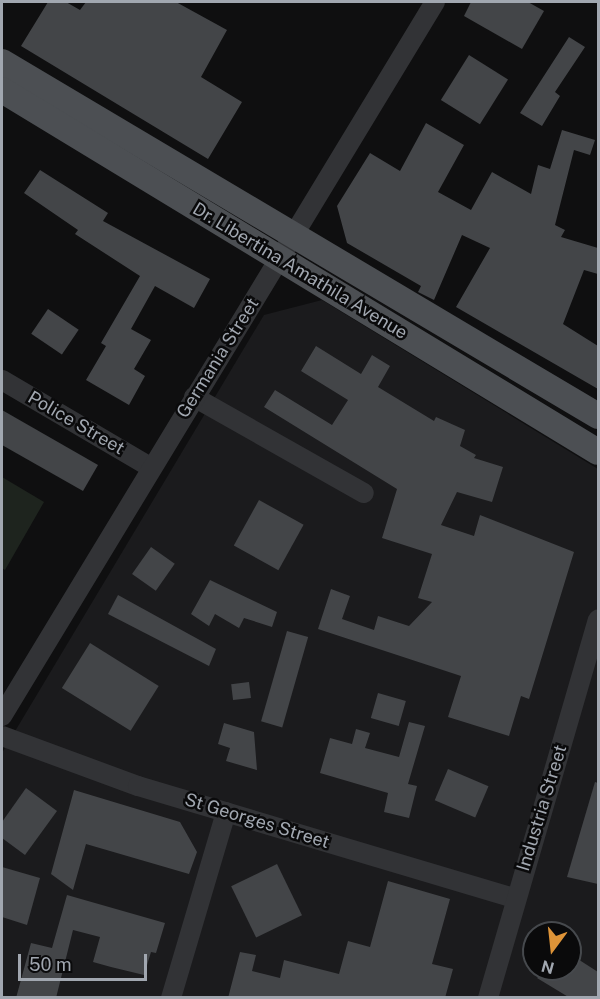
<!DOCTYPE html>
<style>
body{margin:0}
#map{position:relative;width:600px;height:999px;overflow:hidden;background:#0f0f10;font-family:"Public Sans",sans-serif}
div>[style]{position:absolute}
[style*='--x']{left:calc(var(--x)*1px);top:calc(var(--y)*1px);width:calc(var(--w)*1px);rotate:calc(var(--a)*1deg)}
.built>*{inset:0;background:#1b1b1d}
.green>*{inset:0;background:#1e241e}
.building>*{inset:0;background:#434548;transform-origin:0 0}
.minor>*{height:20px;margin:-10px;padding:0 10px;transform-origin:10px;border-radius:10px;background:#323336}
.major>*{height:26px;margin:-13px;padding:0 13px;transform-origin:13px;border-radius:13px;background:#4c4f53}
span{translate:-50% -50%;white-space:nowrap;text-align:center;line-height:1.15;-webkit-text-stroke:5px #0a0a0b;paint-order:stroke}
.street-label{font-size:18px;color:#a1a7b0}
.frame{position:absolute;inset:0;border:3px solid #a1a7b0;pointer-events:none}
.north{position:absolute;left:522px;top:921px;width:60px;height:60px;box-sizing:border-box;background:#0a0a0b;border:2px solid #46494d;border-radius:50%;rotate:195deg;font-size:16px;font-weight:700;line-height:24px;text-align:center;color:#a1a7b0}
.north::after{content:'';display:block;margin:auto;width:21px;height:27px;background:#de9438;clip-path:polygon(50% 0,100% 100%,50% 72%,0 100%)}
.scale{position:absolute;left:18px;top:954px;width:129px;height:27px;box-sizing:border-box;border:3px solid #a1a7b0;border-top:0;padding-left:8px;font-size:18px;line-height:21px;white-space:nowrap;color:#a1a7b0;-webkit-text-stroke:4px #0a0a0b;paint-order:stroke}
</style>
<div id="map">
<div class="built">
<i style="clip-path:polygon(evenodd,322px 300px,598px 469px,598px 997px,2px 998px,2px 753px,264px 315px,322px 300px,534px 933px,570px 933px,570px 969px,534px 969px,534px 933px)"></i>
</div>
<div class="green">
<i style="clip-path:polygon(2px 477px,44px 502px,5px 570px,2px 568px)"></i>
</div>
<div class="building">
<i style="clip-path:polygon(48px 2px,66px 2px,80px 10px,86px 2px,176px 2px,227px 30px,201px 77px,242px 102px,208px 159px,21px 46px)"></i>
<i style="clip-path:polygon(471px 2px,528px 2px,544px 11px,522px 49px,464px 16px)"></i>
<i style="clip-path:polygon(569px 37px,585px 47px,555px 92px,560px 96px,542px 126px,520px 113px)"></i>
<i style="left:469px;top:55px;width:46px;height:53px;rotate:32deg"></i>
<i style="clip-path:polygon(426px 123px,464px 145px,438px 192px,471px 210px,492px 172px,531px 194px,538px 165px,550px 169px,562px 130px,595px 140px,590px 155px,574px 150px,555px 225px,565px 230px,561px 237px,598px 248px,598px 274px,584px 270px,563px 324px,598px 346px,598px 389px,456px 307px,490px 248px,462px 235px,434px 300px,418px 292px,421px 286px,347px 243px,337px 206px,370px 153px,400px 171px)"></i>
<i style="clip-path:polygon(40px 170px,108px 213px,103px 221px,210px 279px,194px 308px,155px 286px,131px 329px,151px 340px,134px 369px,145px 376px,129px 405px,86px 380px,106px 346px,101px 343px,140px 276px,75px 234px,78px 230px,24px 193px)"></i>
<i style="left:48px;top:309px;width:37px;height:30px;rotate:34deg"></i>
<i style="clip-path:polygon(316px 346px,361px 374px,372px 355px,390px 366px,378px 387px,434px 421px,436px 417px,465px 430px,460px 446px,476px 455px,474px 458px,503px 467px,492px 502px,457px 492px,441px 525px,474px 536px,480px 515px,574px 552px,529px 699px,521px 696px,509px 736px,448px 717px,461px 676px,318px 629px,331px 589px,350px 596px,342px 619px,374px 630px,378px 616px,409px 626px,432px 602px,418px 598px,432px 554px,382px 538px,397px 489px,264px 407px,275px 390px,332px 425px,348px 400px,301px 371px)"></i>
<i style="clip-path:polygon(2px 410px,98px 465px,83px 491px,2px 445px)"></i>
<i style="left:259px;top:500px;width:51px;height:52px;rotate:29deg"></i>
<i style="left:151px;top:547px;width:29px;height:33px;rotate:35deg"></i>
<i style="clip-path:polygon(210px 580px,277px 612px,272px 627px,244px 618px,239px 628px,215px 614px,209px 626px,191px 614px)"></i>
<i style="clip-path:polygon(118px 595px,216px 649px,209px 666px,108px 614px)"></i>
<i style="left:287px;top:631px;width:22px;height:94px;rotate:16deg"></i>
<i style="left:90px;top:643px;width:81px;height:53px;rotate:32deg"></i>
<i style="left:249px;top:682px;width:16px;height:18px;rotate:83deg"></i>
<i style="left:378px;top:693px;width:29px;height:26px;rotate:16deg"></i>
<i style="clip-path:polygon(409px 722px,425px 726px,408px 784px,417px 786px,409px 818px,384px 812px,388px 793px,320px 773px,330px 738px,352px 744px,356px 729px,370px 733px,365px 748px,399px 757px)"></i>
<i style="clip-path:polygon(224px 723px,254px 732px,257px 770px,226px 761px,230px 748px,218px 744px)"></i>
<i style="left:448px;top:769px;width:44px;height:34px;rotate:23deg"></i>
<i style="clip-path:polygon(595px 782px,598px 783px,598px 884px,567px 877px)"></i>
<i style="clip-path:polygon(26px 788px,57px 811px,25px 855px,2px 838px,2px 822px)"></i>
<i style="clip-path:polygon(74px 790px,180px 822px,197px 852px,189px 874px,86px 844px,73px 890px,51px 874px)"></i>
<i style="left:277px;top:864px;width:57px;height:51px;rotate:64deg"></i>
<i style="clip-path:polygon(2px 867px,40px 878px,27px 925px,2px 917px)"></i>
<i style="clip-path:polygon(388px 881px,450px 899px,432px 964px,453px 969px,445px 998px,228px 998px,240px 952px,256px 955px,252px 971px,280px 978px,284px 960px,339px 974px,348px 941px,370px 947px)"></i>
<i style="clip-path:polygon(67px 895px,165px 923px,156px 953px,151px 952px,144px 975px,111px 967px,93px 962px,100px 937px,73px 930px,56px 998px,16px 998px,31px 943px,52px 948px)"></i>
<i style="clip-path:polygon(570px 954px,598px 972px,598px 998px,570px 998px,537px 978px,547px 969px,570px 969px)"></i>
</div>
<div class="minor">
<i style="--x:2;--y:380;--w:172;--a:30.4"></i>
<i style="--x:194;--y:397;--w:195;--a:29.5"></i>
<i style="--x:2;--y:716;--w:835;--a:-58.77"></i>
<i style="--x:2;--y:736;--w:145;--a:20.2"></i>
<i style="--x:138;--y:786;--w:392;--a:16.6"></i>
<i style="--x:171;--y:998;--w:194;--a:-73.5"></i>
<i style="--x:488;--y:998;--w:394;--a:-73.8"></i>
</div>
<div class="major">
<i style="--x:2;--y:62;--w:693;--a:30.71"></i>
<i style="--x:2;--y:90;--w:697;--a:31.27"></i>
</div>
<div class="street-label">
<span style="left:300px;top:271px;rotate:31deg">Dr. Libertina Amathila Avenue</span>
<span style="left:218px;top:358px;rotate:-58deg">Germania Street</span>
<span style="left:76px;top:423px;rotate:30deg">Police Street</span>
<span style="left:542px;top:808px;rotate:-73deg">Industria Street</span>
<span style="left:257px;top:821px;rotate:17deg">St Georges Street</span>
</div>
<div class="frame"></div>
<div class="north">N</div>
<div class="scale">50 m</div>
</div>
